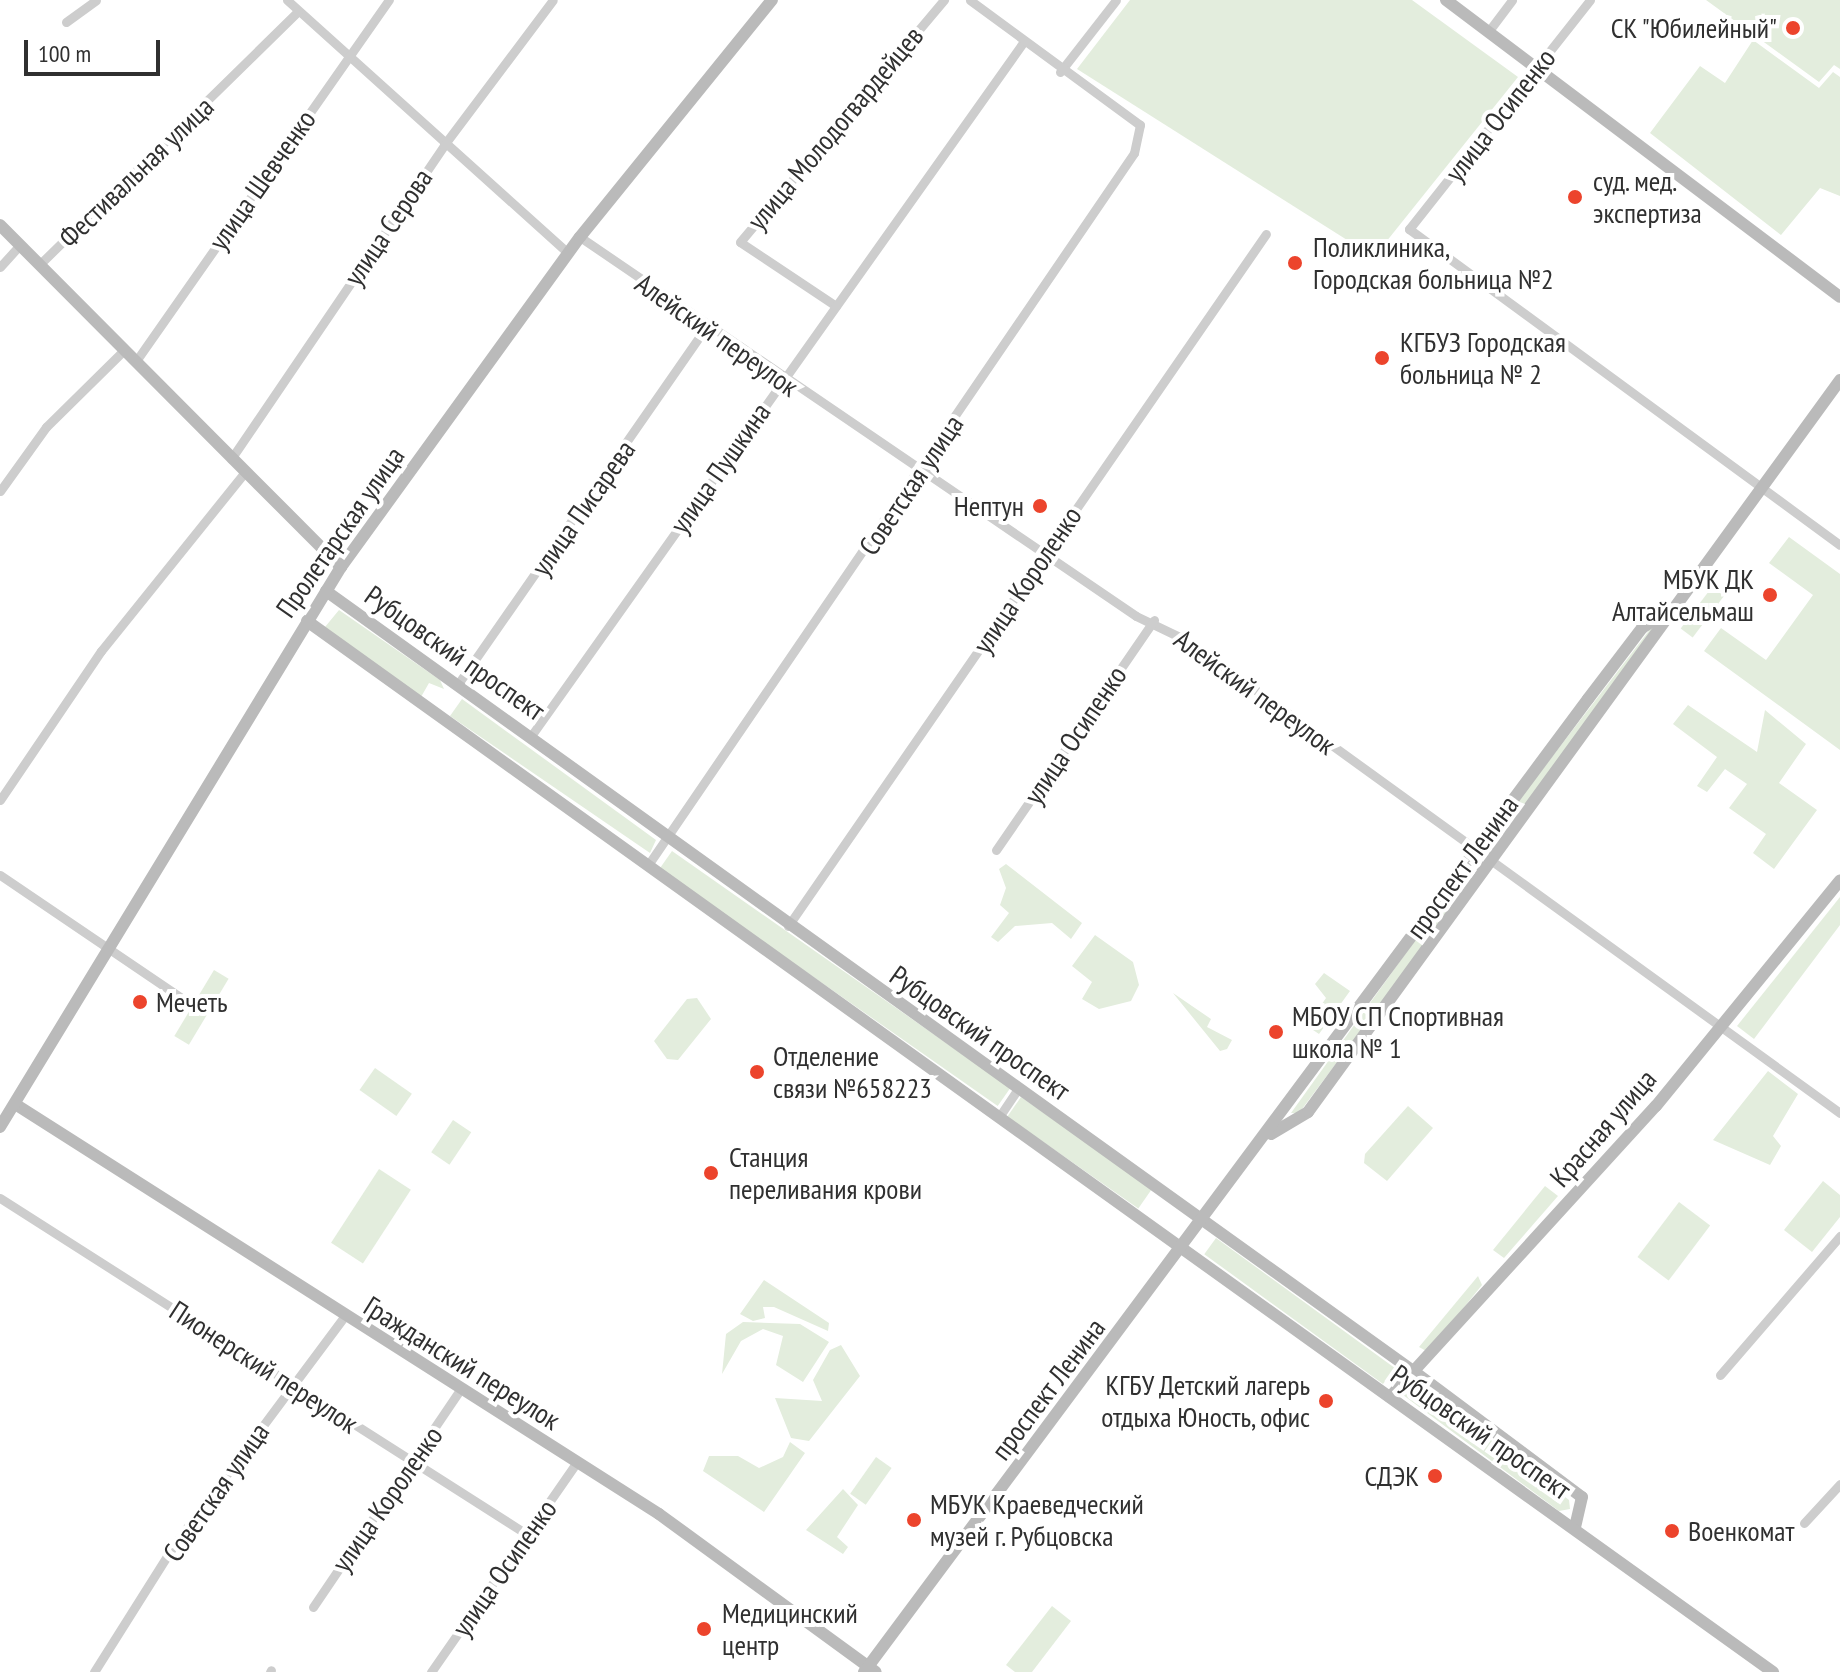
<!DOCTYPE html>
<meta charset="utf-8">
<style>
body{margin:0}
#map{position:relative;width:1840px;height:1672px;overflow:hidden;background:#fff;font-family:"PT Sans Narrow",sans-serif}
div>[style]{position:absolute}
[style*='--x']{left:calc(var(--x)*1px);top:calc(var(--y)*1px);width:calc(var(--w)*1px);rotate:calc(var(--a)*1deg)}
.green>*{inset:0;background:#e3eddd;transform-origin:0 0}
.street>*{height:9px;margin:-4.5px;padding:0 4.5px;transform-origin:4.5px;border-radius:4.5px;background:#cdcdcd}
.secondary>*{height:12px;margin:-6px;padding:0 6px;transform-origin:6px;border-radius:6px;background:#bababa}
.dots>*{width:22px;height:22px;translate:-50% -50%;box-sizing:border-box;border:4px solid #fff;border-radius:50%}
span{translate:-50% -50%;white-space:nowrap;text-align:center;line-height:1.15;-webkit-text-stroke:8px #fff;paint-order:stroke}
.poi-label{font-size:28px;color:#303030}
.right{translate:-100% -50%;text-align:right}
.left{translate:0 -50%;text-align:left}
.street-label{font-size:28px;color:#303030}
.scale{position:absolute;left:24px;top:40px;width:136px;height:36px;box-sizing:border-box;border:4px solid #303030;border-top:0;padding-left:10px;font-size:24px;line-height:28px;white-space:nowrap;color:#303030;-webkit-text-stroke:6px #fff;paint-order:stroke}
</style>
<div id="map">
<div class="green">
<i style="clip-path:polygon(1130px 0,1412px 0,1518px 77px,1374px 257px,1077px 69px)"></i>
<i style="clip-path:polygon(1706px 0,1840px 0,1840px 69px,1834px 65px,1819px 82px)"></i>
<i style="clip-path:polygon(1753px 40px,1819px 88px,1833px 72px,1840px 77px,1840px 196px,1820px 188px,1781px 235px,1650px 133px,1700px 66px,1725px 83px)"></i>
<i style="clip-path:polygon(1789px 537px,1840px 574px,1840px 750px,1704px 651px,1721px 628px,1766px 660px,1813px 595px,1769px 563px)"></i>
<i style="left:1712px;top:587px;width:15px;height:52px;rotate:37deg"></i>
<i style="clip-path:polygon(339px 610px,440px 680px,444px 689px,429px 683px,421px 697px,325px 627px)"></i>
<i style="clip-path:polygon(1651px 628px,1656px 632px,1494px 857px,1482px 848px)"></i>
<i style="clip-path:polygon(462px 699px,656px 840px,650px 853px,450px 716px)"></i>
<i style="clip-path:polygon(1688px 705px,1757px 752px,1765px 710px,1806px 744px,1779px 783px,1817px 810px,1774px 869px,1753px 853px,1766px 834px,1729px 808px,1747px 784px,1725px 769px,1707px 792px,1697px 786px,1717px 757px,1673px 724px)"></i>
<i style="left:672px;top:851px;width:413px;height:22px;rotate:35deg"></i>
<i style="clip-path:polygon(1006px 864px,1082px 923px,1071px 939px,1052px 923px,1015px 926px,998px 942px,991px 937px,1009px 913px,1000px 905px,1006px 888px,999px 869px)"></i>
<i style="clip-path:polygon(1467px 868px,1477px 875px,1299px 1113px,1291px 1113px)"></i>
<i style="clip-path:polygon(1840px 897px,1840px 925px,1754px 1039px,1737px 1026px)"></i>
<i style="clip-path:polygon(1095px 935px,1133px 962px,1139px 985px,1131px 1001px,1099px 1009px,1082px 999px,1092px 982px,1072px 966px)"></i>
<i style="left:214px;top:970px;width:17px;height:77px;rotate:31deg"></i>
<i style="clip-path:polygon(1324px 973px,1350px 991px,1319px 1034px,1307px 1026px,1326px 998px,1315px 984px)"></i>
<i style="clip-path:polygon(1173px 993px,1211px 1019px,1207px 1027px,1232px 1040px,1227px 1049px,1220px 1051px)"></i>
<i style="clip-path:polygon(697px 998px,711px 1019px,678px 1060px,667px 1059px,654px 1041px,687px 999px)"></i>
<i style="left:375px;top:1068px;width:45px;height:27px;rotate:35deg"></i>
<i style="clip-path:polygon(1768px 1071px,1798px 1094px,1773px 1136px,1781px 1146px,1770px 1165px,1713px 1140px)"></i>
<i style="left:1021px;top:1097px;width:160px;height:24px;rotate:35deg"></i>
<i style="clip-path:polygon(1408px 1106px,1433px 1128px,1387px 1181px,1364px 1163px,1365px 1154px)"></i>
<i style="left:453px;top:1120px;width:22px;height:39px;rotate:34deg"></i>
<i style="left:379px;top:1169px;width:38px;height:88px;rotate:33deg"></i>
<i style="clip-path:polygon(1823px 1181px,1840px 1195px,1840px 1217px,1812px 1252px,1784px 1230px)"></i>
<i style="clip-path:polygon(1545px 1186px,1558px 1196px,1504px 1258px,1493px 1250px)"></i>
<i style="left:1679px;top:1202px;width:39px;height:69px;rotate:37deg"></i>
<i style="left:1216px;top:1238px;width:221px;height:20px;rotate:36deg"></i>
<i style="clip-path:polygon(1478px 1276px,1482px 1285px,1428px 1352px,1419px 1347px)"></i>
<i style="clip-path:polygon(764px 1280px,829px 1323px,828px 1331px,774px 1307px,763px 1307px,765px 1318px,753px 1321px,740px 1314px)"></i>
<i style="clip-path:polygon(743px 1322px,800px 1324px,829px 1342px,803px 1382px,776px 1365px,783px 1336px,763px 1329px,741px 1341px,722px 1374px,726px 1334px)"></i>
<i style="clip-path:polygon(841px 1345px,860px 1376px,809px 1441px,791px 1438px,775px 1398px,822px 1401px,813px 1380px,830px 1350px)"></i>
<i style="clip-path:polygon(1414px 1381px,1569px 1500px,1570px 1509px,1559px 1511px,1403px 1395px)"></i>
<i style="clip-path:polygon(790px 1442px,805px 1453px,764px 1512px,703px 1471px,709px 1456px,738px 1456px,759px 1468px,783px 1457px)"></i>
<i style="left:876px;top:1457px;width:19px;height:45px;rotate:35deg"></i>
<i style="clip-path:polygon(843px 1489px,858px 1505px,837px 1537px,848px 1547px,843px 1554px,806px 1530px)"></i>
<i style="clip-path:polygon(1052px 1606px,1071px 1621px,1032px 1672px,1015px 1672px,1006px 1665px)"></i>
</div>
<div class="street">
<i style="--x:287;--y:0;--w:378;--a:42"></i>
<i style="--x:1590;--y:0;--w:292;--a:128.3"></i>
<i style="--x:1409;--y:229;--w:534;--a:36.25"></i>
<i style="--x:66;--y:22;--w:37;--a:-36"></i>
<i style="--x:1488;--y:32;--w:40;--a:-53"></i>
<i style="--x:1060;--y:72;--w:91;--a:-52.1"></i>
<i style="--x:580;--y:237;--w:673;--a:34.28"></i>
<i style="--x:1136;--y:616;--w:58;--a:25.7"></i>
<i style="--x:1188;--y:641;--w:805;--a:35.9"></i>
<i style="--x:41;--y:263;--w:359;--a:-44.4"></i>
<i style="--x:0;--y:267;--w:30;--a:-48"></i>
<i style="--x:836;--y:306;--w:115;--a:-146.3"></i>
<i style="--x:740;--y:242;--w:317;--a:-49.9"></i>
<i style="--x:136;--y:361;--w:441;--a:-55"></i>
<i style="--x:231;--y:459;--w:379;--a:-55.8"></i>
<i style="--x:444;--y:145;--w:181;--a:-53.1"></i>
<i style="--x:0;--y:491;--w:79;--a:-54.3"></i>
<i style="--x:46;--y:427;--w:110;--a:-44.6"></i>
<i style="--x:458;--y:684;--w:432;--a:-55.2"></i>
<i style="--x:531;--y:736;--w:848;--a:-54.64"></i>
<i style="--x:0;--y:800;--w:180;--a:-55.9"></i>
<i style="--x:101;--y:651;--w:228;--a:-51.2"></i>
<i style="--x:996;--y:850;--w:279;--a:-55.5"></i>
<i style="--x:648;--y:865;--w:862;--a:-55.68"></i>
<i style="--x:1134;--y:153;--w:29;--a:-78"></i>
<i style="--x:1140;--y:125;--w:211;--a:-143.7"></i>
<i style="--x:0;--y:875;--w:221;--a:34.1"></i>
<i style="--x:788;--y:926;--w:841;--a:-55.37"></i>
<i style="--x:999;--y:1117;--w:34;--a:-56"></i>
<i style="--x:0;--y:1198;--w:626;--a:32.55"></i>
<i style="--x:1720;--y:1375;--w:184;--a:-49.2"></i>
<i style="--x:1804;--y:1523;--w:53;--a:-47.3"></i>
<i style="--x:313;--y:1607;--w:262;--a:-55.9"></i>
<i style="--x:94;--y:1672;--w:150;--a:-57.8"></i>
<i style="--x:174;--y:1545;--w:284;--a:-53.3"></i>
<i style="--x:270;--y:1672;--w:2;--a:-63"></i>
<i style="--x:431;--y:1672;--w:254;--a:-55.2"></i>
</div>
<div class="secondary">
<i style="--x:1446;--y:0;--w:493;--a:37"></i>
<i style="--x:0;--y:225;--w:483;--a:45.1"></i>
<i style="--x:326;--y:591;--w:1342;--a:35.66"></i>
<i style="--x:1416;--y:1373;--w:207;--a:36.8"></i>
<i style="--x:1582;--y:1497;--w:31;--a:103"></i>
<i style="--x:307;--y:621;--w:1804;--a:35.64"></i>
<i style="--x:15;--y:1104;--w:763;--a:32.48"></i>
<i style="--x:659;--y:1514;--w:268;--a:36.1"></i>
<i style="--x:0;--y:1127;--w:656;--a:-58.66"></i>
<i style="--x:341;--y:567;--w:407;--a:-54.1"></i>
<i style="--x:580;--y:237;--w:305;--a:-51"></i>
<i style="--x:1271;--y:1134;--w:43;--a:-30.7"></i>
<i style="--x:1308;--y:1112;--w:905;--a:-53.99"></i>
<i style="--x:1390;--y:1397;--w:394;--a:-47.6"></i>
<i style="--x:1656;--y:1106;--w:291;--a:-50.8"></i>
<i style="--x:864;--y:1672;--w:1213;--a:-53.35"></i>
<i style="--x:1588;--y:699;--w:89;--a:-52.7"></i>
<i style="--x:1642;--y:628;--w:33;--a:-33"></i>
</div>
<div class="dots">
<i style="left:1793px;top:28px;background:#ec442c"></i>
<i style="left:1575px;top:197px;background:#ec442c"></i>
<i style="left:1295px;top:263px;background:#ec442c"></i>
<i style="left:1382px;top:358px;background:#ec442c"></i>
<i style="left:1040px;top:506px;background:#ec442c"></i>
<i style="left:1770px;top:595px;background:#ec442c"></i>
<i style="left:140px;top:1002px;background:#ec442c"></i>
<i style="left:1276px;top:1032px;background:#ec442c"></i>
<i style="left:757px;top:1072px;background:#ec442c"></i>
<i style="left:711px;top:1173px;background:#ec442c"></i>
<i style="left:1326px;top:1401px;background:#ec442c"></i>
<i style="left:1435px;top:1476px;background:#ec442c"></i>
<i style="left:914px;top:1520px;background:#ec442c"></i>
<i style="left:1672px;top:1531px;background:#ec442c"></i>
<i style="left:704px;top:1629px;background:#ec442c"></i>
</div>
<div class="poi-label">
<span class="right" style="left:1777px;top:28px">СК "Юбилейный"</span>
<span class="left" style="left:1593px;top:197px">суд. мед.<br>экспертиза</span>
<span class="left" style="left:1313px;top:263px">Поликлиника,<br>Городская больница №2</span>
<span class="left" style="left:1400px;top:358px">КГБУЗ Городская<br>больница № 2</span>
<span class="right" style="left:1024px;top:506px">Нептун</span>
<span class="right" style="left:1754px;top:595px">МБУК ДК<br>Алтайсельмаш</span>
<span class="left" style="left:156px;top:1002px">Мечеть</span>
<span class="left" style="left:1292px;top:1032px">МБОУ СП Спортивная<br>школа № 1</span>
<span class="left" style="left:773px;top:1072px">Отделение<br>связи №658223</span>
<span class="left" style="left:729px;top:1173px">Станция<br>переливания крови</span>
<span class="right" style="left:1310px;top:1401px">КГБУ Детский лагерь<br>отдыха Юность, офис</span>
<span class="right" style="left:1419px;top:1476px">СДЭК</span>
<span class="left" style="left:930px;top:1520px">МБУК Краеведческий<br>музей г. Рубцовска</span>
<span class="left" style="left:1688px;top:1531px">Военкомат</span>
<span class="left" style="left:722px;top:1629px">Медицинский<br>центр</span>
</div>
<div class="street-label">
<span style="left:1500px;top:115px;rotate:-52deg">улица Осипенко</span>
<span style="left:835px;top:128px;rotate:-50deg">улица Молодогвардейцев</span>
<span style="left:136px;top:172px;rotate:-44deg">Фестивальная улица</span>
<span style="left:262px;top:180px;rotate:-55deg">улица Шевченко</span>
<span style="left:388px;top:227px;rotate:-56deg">улица Серова</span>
<span style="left:717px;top:335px;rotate:35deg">Алейский переулок</span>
<span style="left:720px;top:468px;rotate:-55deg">улица Пушкина</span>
<span style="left:911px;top:485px;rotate:-56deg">Советская улица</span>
<span style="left:583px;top:508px;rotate:-55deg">улица Писарева</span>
<span style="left:340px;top:532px;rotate:-55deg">Пролетарская улица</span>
<span style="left:1027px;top:580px;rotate:-56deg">улица Короленко</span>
<span style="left:455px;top:653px;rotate:35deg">Рубцовский проспект</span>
<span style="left:1255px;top:692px;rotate:36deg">Алейский переулок</span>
<span style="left:1075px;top:735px;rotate:-56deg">улица Осипенко</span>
<span style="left:1462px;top:867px;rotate:-54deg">проспект Ленина</span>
<span style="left:980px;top:1033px;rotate:35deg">Рубцовский проспект</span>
<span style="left:1603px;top:1128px;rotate:-49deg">Красная улица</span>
<span style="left:462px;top:1363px;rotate:32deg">Гражданский переулок</span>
<span style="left:264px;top:1367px;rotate:33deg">Пионерский переулок</span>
<span style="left:1048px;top:1389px;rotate:-53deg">проспект Ленина</span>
<span style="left:1481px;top:1432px;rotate:35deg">Рубцовский проспект</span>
<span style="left:216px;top:1492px;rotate:-55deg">Советская улица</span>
<span style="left:387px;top:1499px;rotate:-55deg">улица Короленко</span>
<span style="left:504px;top:1568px;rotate:-55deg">улица Осипенко</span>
</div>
<div class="scale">100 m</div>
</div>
